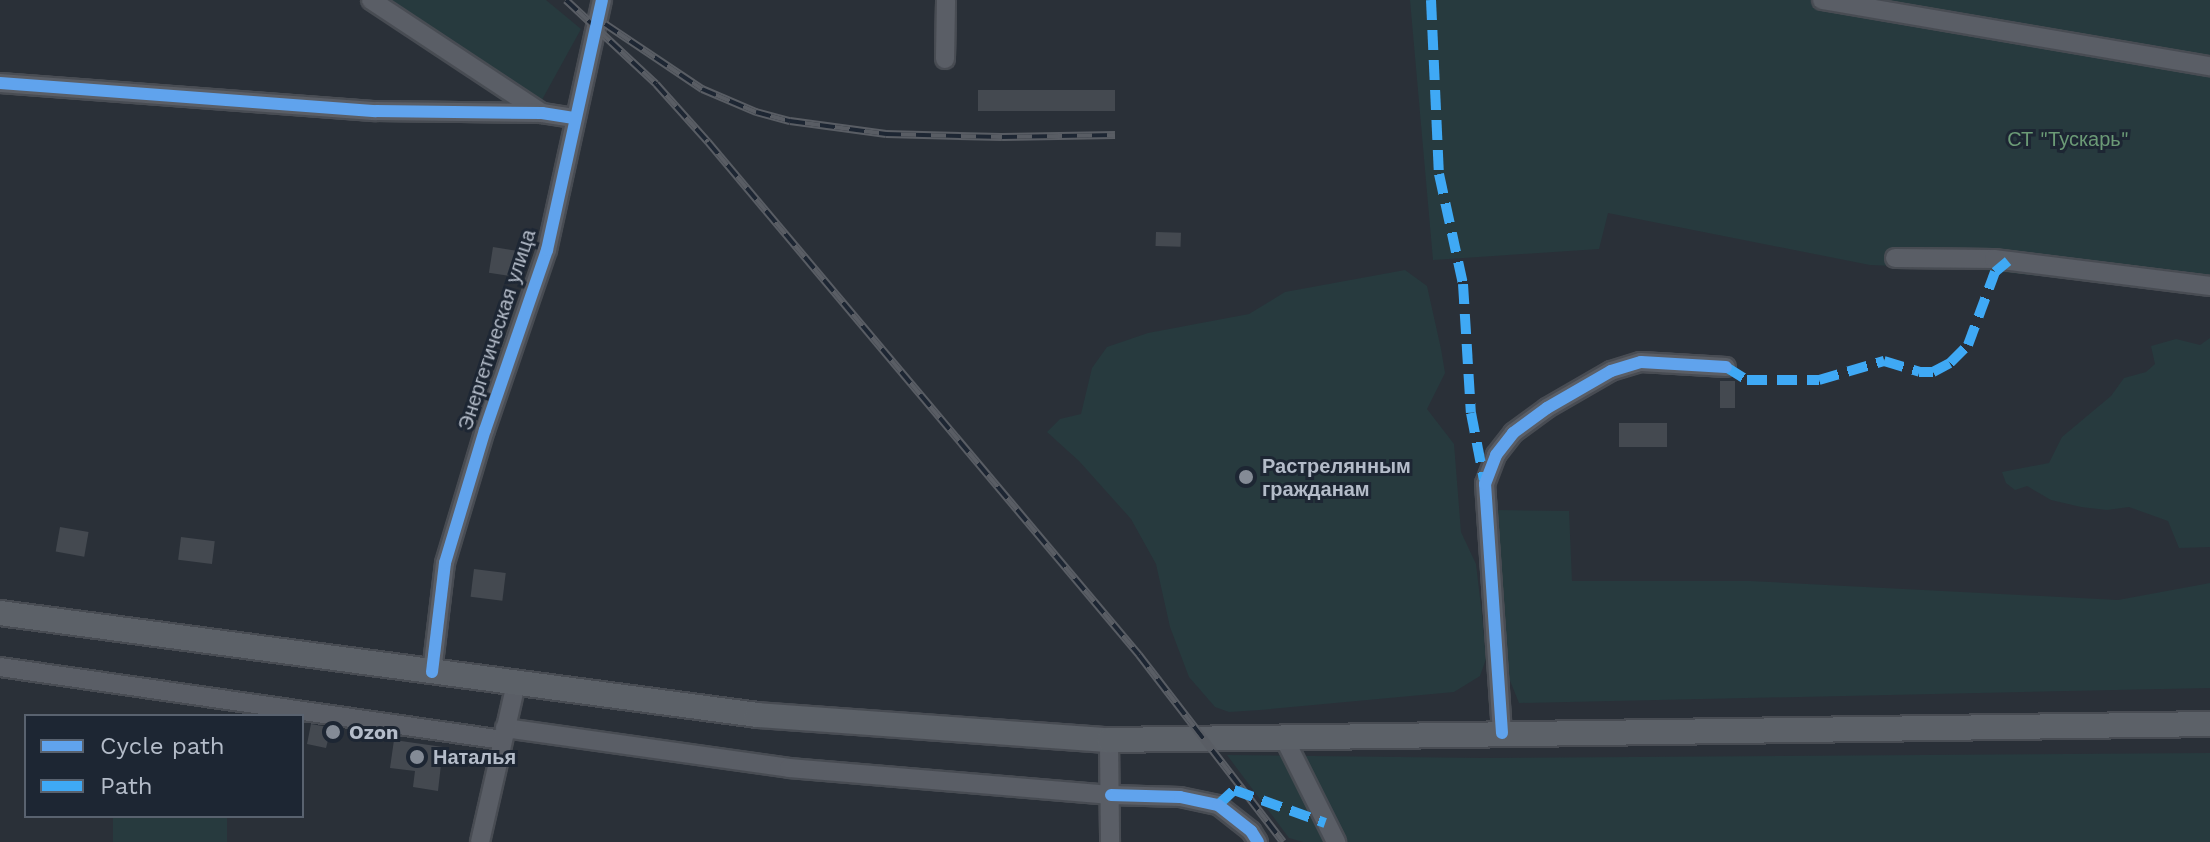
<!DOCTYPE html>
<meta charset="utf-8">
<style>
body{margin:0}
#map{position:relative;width:2210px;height:842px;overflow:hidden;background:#2a3038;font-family:"Work Sans",sans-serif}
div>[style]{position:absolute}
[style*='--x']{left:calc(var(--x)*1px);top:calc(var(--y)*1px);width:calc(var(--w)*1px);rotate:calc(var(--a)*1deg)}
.green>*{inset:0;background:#273a3e;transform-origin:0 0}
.building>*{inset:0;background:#444950;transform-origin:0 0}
.roads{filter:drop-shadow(2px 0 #484c53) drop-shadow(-2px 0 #484c53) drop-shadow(0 2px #484c53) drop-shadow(0 -2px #484c53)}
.minor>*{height:18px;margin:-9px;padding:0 9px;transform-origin:9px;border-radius:9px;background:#5a5e66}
.major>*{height:24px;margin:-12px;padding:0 12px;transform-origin:12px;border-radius:12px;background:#5c6168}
.rail>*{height:8px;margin-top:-4px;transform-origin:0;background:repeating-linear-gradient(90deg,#1d2633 0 15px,#595d64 0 30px);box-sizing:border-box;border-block:2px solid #595d64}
.quiet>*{height:10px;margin-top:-5px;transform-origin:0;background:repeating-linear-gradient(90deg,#3fa9f5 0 20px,transparent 0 30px)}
.cycleway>*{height:12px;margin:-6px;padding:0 6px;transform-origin:6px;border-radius:6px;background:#60a3ed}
.dots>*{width:22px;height:22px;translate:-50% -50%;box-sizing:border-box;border:4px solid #1d2633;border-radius:50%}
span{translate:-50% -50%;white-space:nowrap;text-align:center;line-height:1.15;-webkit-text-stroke:6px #1d2633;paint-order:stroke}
.park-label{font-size:20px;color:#6b9a76}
.street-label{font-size:20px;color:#b4bcc9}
.poi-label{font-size:20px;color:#b4bcc9;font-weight:700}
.left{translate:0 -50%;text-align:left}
.legend{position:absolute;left:24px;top:714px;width:280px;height:104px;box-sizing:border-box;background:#1d2633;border:2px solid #59626f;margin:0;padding:10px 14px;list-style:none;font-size:24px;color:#b4bcc9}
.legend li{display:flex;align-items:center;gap:16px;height:40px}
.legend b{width:40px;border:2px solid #59626f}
</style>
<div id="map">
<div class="green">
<i style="clip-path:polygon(371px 0,546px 0,581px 29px,538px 107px)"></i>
<i style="clip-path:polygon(1410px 0,2210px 0,2210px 294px,1973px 269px,1870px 265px,1608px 213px,1599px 249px,1433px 260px)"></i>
<i style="clip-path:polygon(1405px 270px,1427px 286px,1441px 349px,1445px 373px,1427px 409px,1454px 444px,1461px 532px,1476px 564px,1482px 615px,1486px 659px,1480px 676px,1454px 692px,1260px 710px,1229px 712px,1215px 707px,1189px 677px,1170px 627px,1156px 564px,1131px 519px,1079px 461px,1047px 432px,1060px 419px,1081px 414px,1092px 368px,1107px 347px,1148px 333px,1249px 314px,1285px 292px)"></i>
<i style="clip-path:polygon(2210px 338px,2210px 547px,2179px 548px,2168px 521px,2129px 507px,2107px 510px,2081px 507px,2051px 500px,2027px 486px,2015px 490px,2006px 483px,2002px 472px,2049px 463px,2062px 437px,2111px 396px,2124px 378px,2146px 372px,2155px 364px,2151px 346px,2176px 339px,2200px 345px)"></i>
<i style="clip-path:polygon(1496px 510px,1569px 511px,1572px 581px,1750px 581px,2118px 600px,2210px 583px,2210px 688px,1519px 703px,1509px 678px)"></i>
<i style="clip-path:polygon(2210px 753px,2210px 842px,1303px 842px,1289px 838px,1227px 755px,1483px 758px)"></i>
<i style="left:113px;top:816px;width:114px;height:27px"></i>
</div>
<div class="building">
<i style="left:978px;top:90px;width:137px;height:21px"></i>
<i style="left:1156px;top:232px;width:25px;height:14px;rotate:2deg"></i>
<i style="left:493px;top:247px;width:24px;height:26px;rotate:9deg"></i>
<i style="left:1720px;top:381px;width:15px;height:27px"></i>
<i style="left:1667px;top:423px;width:24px;height:48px;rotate:90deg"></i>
<i style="left:60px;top:527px;width:29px;height:25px;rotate:10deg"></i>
<i style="left:181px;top:537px;width:34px;height:23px;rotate:7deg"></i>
<i style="left:474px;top:569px;width:32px;height:28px;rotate:7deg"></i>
<i style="clip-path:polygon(311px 724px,339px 729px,337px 742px,328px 740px,326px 748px,307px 744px)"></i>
<i style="clip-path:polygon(394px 740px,443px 747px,438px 791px,413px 787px,415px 771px,390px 768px)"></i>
</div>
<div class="roads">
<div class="minor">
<i style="--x:371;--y:0;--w:205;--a:33.5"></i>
<i style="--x:1822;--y:0;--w:394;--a:9.7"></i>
<i style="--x:945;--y:59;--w:59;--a:-89"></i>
<i style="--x:0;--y:83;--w:377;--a:4.3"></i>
<i style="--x:376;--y:111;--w:166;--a:0.7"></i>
<i style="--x:542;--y:113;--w:32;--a:9"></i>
<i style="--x:1895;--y:258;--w:99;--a:0.6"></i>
<i style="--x:1994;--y:259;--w:218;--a:7.1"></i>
<i style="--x:0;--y:667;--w:508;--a:8.26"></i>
<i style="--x:432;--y:672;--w:110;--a:-83.2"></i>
<i style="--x:445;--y:563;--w:139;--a:-73.3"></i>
<i style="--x:485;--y:430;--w:190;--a:-71"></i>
<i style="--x:547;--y:250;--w:256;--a:-77.6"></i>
<i style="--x:505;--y:728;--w:287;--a:8"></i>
<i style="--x:789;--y:768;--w:323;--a:4.8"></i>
<i style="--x:1111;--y:795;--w:69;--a:1.7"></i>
<i style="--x:1180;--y:797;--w:39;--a:12"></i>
<i style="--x:1218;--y:805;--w:42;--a:38.2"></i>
<i style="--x:1251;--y:831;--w:13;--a:58"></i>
<i style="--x:1502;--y:733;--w:250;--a:-93.9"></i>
<i style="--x:1485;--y:484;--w:31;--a:-69"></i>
<i style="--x:1496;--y:455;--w:28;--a:-52"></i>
<i style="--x:1513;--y:433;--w:42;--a:-36.3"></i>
<i style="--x:1547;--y:408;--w:74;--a:-30"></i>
<i style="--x:1611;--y:371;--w:31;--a:-17"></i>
<i style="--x:1641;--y:362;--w:85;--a:3.4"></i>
<i style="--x:1283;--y:736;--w:119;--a:63.4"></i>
<i style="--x:1109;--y:740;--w:102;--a:89.4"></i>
<i style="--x:480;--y:842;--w:163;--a:-77.2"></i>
</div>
<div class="major">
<i style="--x:0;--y:613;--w:764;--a:7.67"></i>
<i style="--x:757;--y:715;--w:353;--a:4.1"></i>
<i style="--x:1109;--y:740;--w:1101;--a:-0.83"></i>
</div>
</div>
<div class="rail">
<i style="--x:566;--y:0;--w:123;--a:43"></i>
<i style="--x:656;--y:84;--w:78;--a:48.1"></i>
<i style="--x:708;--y:142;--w:670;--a:49.96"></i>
<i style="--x:1139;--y:655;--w:236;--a:52.4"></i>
<i style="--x:605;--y:24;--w:117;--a:33.8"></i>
<i style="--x:702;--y:89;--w:59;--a:23.1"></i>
<i style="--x:756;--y:112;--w:35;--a:15"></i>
<i style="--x:790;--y:121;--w:97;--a:7.7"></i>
<i style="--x:886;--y:134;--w:116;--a:1.5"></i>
<i style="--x:1002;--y:137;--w:113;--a:-1"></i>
</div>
<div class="quiet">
<i style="--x:1431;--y:0;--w:174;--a:87.4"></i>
<i style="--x:1439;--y:174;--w:113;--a:77.7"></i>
<i style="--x:1463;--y:284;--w:129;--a:86.5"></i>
<i style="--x:1471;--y:413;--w:68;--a:79"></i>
<i style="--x:1726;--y:367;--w:25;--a:32"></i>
<i style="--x:1747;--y:380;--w:72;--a:0"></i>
<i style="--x:1819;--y:380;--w:68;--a:-16.3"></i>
<i style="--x:1884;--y:361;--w:37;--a:17"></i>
<i style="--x:1919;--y:372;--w:14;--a:0"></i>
<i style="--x:1933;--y:372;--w:19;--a:-28"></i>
<i style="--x:1950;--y:363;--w:25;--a:-45"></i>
<i style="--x:1968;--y:345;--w:78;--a:-69.7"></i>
<i style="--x:1995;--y:272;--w:17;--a:-40"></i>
<i style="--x:1218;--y:805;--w:22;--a:-43"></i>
<i style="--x:1234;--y:790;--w:97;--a:19.9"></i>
</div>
<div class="cycleway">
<i style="--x:0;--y:83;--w:377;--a:4.3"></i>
<i style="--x:376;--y:111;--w:166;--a:0.7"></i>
<i style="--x:542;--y:113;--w:32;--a:9"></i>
<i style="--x:432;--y:672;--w:110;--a:-83.2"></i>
<i style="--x:445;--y:563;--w:139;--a:-73.3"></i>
<i style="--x:485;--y:430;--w:190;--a:-71"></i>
<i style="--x:547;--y:250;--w:256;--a:-77.6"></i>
<i style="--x:1502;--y:733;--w:250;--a:-93.9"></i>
<i style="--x:1485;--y:484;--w:31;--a:-69"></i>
<i style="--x:1496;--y:455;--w:28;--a:-52"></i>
<i style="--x:1513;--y:433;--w:42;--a:-36.3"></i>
<i style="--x:1547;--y:408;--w:74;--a:-30"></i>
<i style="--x:1611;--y:371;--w:31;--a:-17"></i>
<i style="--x:1641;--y:362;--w:85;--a:3.4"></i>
<i style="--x:1111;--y:795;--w:69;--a:1.7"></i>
<i style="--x:1180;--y:797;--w:39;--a:12"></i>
<i style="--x:1218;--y:805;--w:42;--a:38.2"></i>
<i style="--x:1251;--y:831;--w:13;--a:58"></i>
</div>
<div class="dots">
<i style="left:1246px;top:477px;background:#848b96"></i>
<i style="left:333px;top:732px;background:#848b96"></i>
<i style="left:417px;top:757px;background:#848b96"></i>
</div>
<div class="park-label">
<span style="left:2068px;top:139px">СТ "Тускарь"</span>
</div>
<div class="street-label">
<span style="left:497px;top:330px;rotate:-72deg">Энергетическая улица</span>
</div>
<div class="poi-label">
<span class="left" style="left:1262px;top:478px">Растрелянным<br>гражданам</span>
<span class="left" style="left:349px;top:732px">Ozon</span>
<span class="left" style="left:433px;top:757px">Наталья</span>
</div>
<ul class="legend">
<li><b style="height:10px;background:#60a3ed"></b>Cycle path</li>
<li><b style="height:10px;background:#3fa9f5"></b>Path</li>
</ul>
</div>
